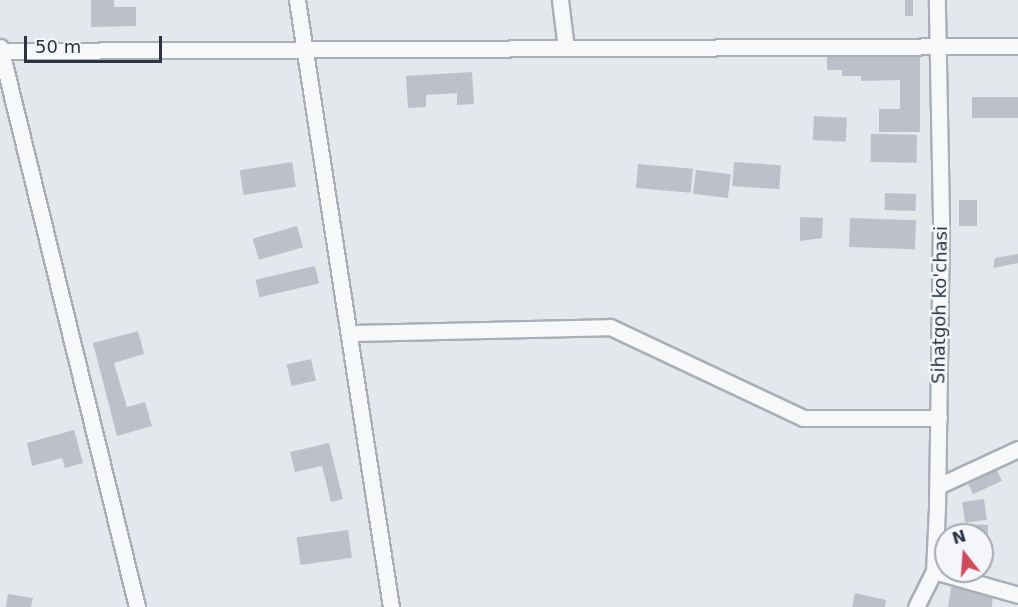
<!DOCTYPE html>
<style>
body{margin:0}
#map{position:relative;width:1018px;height:607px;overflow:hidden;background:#e4e7ec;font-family:"DejaVu Sans",sans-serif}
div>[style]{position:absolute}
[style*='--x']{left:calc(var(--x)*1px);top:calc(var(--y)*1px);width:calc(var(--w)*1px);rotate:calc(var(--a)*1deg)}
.building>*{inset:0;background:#bbc0ca;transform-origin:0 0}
.roads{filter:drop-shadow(2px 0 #a9aeb7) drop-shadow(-2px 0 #a9aeb7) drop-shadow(0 2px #a9aeb7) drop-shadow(0 -2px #a9aeb7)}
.street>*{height:15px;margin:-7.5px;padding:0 7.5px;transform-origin:7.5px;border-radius:7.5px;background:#f7f8fa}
span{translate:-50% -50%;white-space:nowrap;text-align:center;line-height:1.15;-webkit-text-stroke:5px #f4f6f9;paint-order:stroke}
.street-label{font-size:18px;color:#2b3445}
.north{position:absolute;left:934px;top:523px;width:60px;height:60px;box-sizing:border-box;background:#f4f6f9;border:2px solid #a4a8b1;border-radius:50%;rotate:343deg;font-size:16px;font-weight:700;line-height:24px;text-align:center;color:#2b3445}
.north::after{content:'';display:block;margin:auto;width:21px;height:27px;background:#d1495b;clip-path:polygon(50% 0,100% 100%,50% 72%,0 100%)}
.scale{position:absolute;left:24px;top:36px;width:138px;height:27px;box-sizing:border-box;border:3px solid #2b3445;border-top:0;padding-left:8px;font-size:18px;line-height:21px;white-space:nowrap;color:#2b3445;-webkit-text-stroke:4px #f4f6f9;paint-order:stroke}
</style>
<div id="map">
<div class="building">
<i style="clip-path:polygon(91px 0,114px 0,114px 7px,136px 7px,136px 26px,91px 27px)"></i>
<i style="left:905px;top:0;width:8px;height:16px"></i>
<i style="clip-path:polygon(920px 56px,920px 132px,879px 132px,879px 109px,900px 109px,900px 80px,861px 81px,861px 76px,842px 76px,842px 70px,827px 70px,827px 57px)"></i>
<i style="clip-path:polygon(472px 72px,474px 104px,457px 105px,457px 93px,426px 95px,426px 107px,408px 108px,406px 76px)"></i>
<i style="left:1018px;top:97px;width:21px;height:46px;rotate:90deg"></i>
<i style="left:814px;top:116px;width:33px;height:24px;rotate:3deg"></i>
<i style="left:871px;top:134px;width:46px;height:28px;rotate:1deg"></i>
<i style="left:292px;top:162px;width:25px;height:53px;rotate:81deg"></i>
<i style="left:734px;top:162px;width:47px;height:24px;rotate:4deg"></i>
<i style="left:638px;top:164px;width:55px;height:24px;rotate:5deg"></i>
<i style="left:696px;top:170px;width:35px;height:24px;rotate:7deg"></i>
<i style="left:885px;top:193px;width:31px;height:17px;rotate:2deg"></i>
<i style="left:959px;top:200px;width:18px;height:26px"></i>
<i style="clip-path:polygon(800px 217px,823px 218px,822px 238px,800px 241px)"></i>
<i style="left:850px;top:218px;width:66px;height:29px;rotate:2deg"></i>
<i style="left:297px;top:226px;width:22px;height:46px;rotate:74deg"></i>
<i style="clip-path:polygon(1018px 254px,1018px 263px,993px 268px,995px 258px)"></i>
<i style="left:315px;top:266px;width:18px;height:61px;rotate:77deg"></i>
<i style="clip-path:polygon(138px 331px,144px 354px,114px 363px,127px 407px,145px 402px,152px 426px,117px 436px,93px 343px)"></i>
<i style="left:311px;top:359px;width:22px;height:25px;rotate:77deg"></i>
<i style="clip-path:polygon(74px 430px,83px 463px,65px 468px,62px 458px,32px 466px,27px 443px)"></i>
<i style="clip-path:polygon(329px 443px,343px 499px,331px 502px,322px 466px,295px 472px,290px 452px)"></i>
<i style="left:996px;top:468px;width:14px;height:32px;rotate:65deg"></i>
<i style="left:984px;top:499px;width:21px;height:22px;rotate:82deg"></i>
<i style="clip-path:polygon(962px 524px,988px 525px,987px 552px,982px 552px,982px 535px,961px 535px)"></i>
<i style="left:348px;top:530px;width:28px;height:52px;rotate:82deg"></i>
<i style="clip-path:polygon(952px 580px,993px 591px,992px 607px,948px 607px)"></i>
<i style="clip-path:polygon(855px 593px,886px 600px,885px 607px,852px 607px)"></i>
<i style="clip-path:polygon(8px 594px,33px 598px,31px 607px,6px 607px)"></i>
</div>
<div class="roads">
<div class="street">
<i style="--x:297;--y:0;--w:614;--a:81.2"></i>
<i style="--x:560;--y:0;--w:48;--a:82.9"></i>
<i style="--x:0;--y:47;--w:577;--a:76.25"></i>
<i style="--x:0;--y:51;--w:1018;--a:-0.28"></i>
<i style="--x:350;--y:333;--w:260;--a:-1.3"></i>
<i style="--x:610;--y:327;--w:213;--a:25.2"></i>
<i style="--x:803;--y:418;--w:136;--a:0"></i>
<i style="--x:938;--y:486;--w:88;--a:-24.8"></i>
<i style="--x:934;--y:571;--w:87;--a:15.9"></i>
<i style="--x:916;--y:607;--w:40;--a:-63.4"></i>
<i style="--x:934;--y:571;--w:63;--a:-87.3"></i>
<i style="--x:937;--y:508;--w:290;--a:-89.2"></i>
<i style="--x:941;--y:218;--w:218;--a:-91.1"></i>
</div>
</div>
<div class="street-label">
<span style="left:940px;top:305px;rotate:-89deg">Sihatgoh ko'chasi</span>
</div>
<div class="north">N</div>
<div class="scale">50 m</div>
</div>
